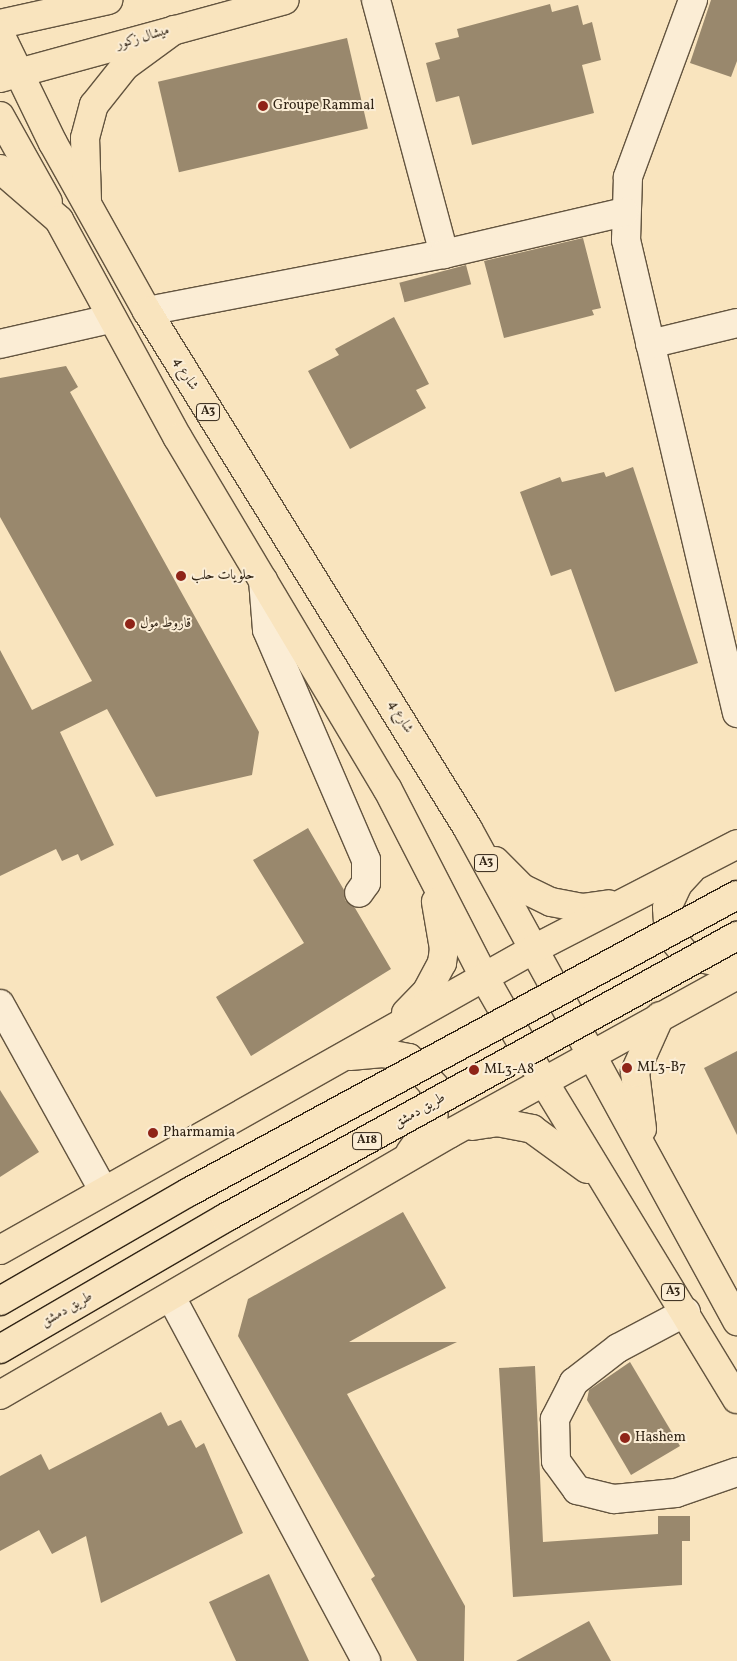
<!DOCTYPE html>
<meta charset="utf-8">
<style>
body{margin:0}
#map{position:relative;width:737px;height:1661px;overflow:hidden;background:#f9e4be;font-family:Vollkorn,Amiri,serif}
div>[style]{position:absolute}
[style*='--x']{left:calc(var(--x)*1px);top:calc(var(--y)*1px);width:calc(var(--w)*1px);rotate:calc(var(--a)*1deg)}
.building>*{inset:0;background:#99886d;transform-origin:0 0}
.roads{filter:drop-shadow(1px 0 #63543f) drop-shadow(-1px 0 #63543f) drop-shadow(0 1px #63543f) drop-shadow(0 -1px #63543f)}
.minor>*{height:28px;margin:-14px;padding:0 14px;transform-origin:14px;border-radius:14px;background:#fbedd5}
.major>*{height:28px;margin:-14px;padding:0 14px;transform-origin:14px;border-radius:14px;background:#f9e4be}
.highway>*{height:28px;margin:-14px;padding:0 14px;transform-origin:14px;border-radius:14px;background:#f9e4be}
.bridges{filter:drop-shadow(1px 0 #312415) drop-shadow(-1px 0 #312415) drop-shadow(0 1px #312415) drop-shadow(0 -1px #312415)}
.highway-bridge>*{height:28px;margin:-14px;padding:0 14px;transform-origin:14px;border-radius:14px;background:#f9e4be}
.dots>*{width:14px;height:14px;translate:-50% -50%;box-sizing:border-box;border:2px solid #fbedd5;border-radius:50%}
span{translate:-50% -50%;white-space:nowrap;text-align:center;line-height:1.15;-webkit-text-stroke:4px #fbedd5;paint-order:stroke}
.shield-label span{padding:1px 4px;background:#fbedd5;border:1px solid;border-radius:4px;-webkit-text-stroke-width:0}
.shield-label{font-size:12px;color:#312415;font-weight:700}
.street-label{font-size:14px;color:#312415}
.poi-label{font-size:14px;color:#312415}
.left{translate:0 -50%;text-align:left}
</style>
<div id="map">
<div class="building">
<i style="clip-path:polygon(711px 0,737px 0,737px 61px,731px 77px,690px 63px)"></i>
<i style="clip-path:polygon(550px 4px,552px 12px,578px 5px,583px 25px,592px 22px,601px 60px,582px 65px,594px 113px,472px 145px,459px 96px,436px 102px,426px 63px,440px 59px,435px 43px,459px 37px,457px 29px)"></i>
<i style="left:347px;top:38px;width:93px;height:194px;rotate:77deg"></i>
<i style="clip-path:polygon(583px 238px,601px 308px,592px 310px,594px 315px,504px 338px,484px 261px)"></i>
<i style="left:466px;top:265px;width:20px;height:69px;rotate:75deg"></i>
<i style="clip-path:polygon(394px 317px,429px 384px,416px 390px,426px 408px,350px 449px,308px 371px,339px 355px,335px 349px)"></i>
<i style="clip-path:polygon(66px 366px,78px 387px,70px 392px,259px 732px,252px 775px,156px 797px,107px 709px,60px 732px,114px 845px,81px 861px,78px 854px,62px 861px,56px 849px,0 876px,0 650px,32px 710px,92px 681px,0 517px,0 378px)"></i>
<i style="clip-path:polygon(633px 467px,698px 663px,615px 692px,571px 569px,551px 576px,520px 492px,560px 477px,562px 482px,604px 472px,606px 477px)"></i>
<i style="clip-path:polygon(308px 828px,344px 890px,345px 900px,355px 908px,391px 969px,251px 1056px,216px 997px,304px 943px,253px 860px)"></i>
<i style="clip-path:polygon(737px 1051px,737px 1135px,704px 1068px)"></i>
<i style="clip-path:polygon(0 1090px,39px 1152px,0 1177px)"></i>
<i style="clip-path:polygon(403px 1212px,446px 1288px,349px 1342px,457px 1342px,347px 1394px,465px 1606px,464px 1661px,417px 1661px,371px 1579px,375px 1576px,238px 1336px,248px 1299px)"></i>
<i style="clip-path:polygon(630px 1362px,680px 1446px,631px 1475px,587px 1400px,589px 1390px)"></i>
<i style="clip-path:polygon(535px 1366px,543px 1542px,658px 1534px,658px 1516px,690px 1516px,690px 1541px,682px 1541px,682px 1585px,513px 1597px,499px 1368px)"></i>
<i style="clip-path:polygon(161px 1412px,168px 1426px,181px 1420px,196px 1448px,204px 1443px,243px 1533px,101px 1603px,86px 1536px,52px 1554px,39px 1530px,0 1551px,0 1476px,41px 1454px,49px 1470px)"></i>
<i style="clip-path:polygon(269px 1574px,309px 1661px,236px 1661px,209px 1602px)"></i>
<i style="clip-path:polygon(589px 1621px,611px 1661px,516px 1661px)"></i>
</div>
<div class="roads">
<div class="minor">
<i style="--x:376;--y:0;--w:263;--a:75"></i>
<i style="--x:693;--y:0;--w:189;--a:110.2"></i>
<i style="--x:628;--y:177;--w:63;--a:91.8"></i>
<i style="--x:626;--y:240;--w:486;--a:76.8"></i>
<i style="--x:147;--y:311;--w:302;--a:-10.9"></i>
<i style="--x:444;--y:254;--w:185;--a:-13.1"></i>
<i style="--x:0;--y:344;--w:113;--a:-12.8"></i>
<i style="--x:650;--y:344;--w:89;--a:-13.6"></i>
<i style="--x:263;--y:580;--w:50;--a:85.4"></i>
<i style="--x:267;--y:630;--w:250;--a:66.7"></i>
<i style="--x:366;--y:860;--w:23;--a:90"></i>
<i style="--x:366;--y:883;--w:12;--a:125"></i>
<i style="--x:0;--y:1004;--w:213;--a:61"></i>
<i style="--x:171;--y:1297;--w:413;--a:61.8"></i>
<i style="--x:686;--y:1312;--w:77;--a:152.1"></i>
<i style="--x:618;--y:1348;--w:56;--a:142.3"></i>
<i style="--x:574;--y:1382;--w:42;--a:117.2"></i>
<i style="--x:555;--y:1419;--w:42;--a:88.6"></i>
<i style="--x:556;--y:1461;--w:36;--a:54"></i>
<i style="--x:577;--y:1490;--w:38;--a:14"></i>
<i style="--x:614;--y:1499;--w:62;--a:-5.5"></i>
<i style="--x:676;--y:1493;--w:65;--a:-19"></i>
</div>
<div class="major">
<i style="--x:0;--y:24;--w:111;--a:-12.5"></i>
<i style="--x:0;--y:78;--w:295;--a:-15.3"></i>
</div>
<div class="highway">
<i style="--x:0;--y:34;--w:121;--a:64.1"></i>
<i style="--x:53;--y:143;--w:193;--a:60.8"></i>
<i style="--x:147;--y:311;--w:609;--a:58.21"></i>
<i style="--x:468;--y:829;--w:561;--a:61.33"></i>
<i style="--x:0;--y:116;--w:98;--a:60.8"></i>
<i style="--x:0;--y:169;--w:78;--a:40.8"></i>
<i style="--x:59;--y:220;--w:248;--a:61.4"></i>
<i style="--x:178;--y:438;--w:408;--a:59.2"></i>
<i style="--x:387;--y:788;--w:212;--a:62.8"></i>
<i style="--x:484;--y:977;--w:121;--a:60.3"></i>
<i style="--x:544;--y:1082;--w:371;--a:58.7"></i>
<i style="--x:87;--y:201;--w:63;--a:-91.8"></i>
<i style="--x:85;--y:138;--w:34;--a:-75"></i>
<i style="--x:94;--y:105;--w:50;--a:-51.5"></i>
<i style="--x:125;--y:66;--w:61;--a:-36.3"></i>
<i style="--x:495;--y:861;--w:38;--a:45"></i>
<i style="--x:522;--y:888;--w:32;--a:26"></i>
<i style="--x:551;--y:902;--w:32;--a:11"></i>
<i style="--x:582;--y:908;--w:27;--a:-8"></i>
<i style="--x:691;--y:870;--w:19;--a:133"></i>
<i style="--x:678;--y:884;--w:26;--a:115"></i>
<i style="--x:667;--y:908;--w:26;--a:86"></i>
<i style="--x:669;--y:934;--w:27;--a:51"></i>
<i style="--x:686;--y:955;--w:52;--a:12.2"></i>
<i style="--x:406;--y:1013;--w:30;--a:-46"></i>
<i style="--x:427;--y:991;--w:32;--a:-62"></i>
<i style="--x:442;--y:963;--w:14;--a:-82"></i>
<i style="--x:444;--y:949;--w:48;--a:-99.7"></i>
<i style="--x:350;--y:1056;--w:33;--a:-5"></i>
<i style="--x:383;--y:1053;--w:26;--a:11"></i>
<i style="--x:409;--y:1058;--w:39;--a:48"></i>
<i style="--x:435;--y:1087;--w:33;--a:93"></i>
<i style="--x:433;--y:1120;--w:40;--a:124.9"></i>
<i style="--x:472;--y:1126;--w:25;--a:-9"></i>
<i style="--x:497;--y:1122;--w:36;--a:11"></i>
<i style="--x:532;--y:1129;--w:68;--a:36"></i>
<i style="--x:642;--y:1129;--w:57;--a:-97"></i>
<i style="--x:635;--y:1072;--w:61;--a:-65.9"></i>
<i style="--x:0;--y:1250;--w:613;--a:-29.41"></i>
<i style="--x:534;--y:949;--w:229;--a:-27.3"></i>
<i style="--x:0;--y:1395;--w:519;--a:-30.17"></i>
<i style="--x:449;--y:1134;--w:329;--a:-28.9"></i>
</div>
</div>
<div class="bridges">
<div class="highway-bridge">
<i style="--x:0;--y:1301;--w:218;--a:-30"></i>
<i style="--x:189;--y:1192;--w:623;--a:-28.46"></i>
<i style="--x:0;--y:1349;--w:260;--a:-30.2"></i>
<i style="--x:225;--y:1218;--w:585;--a:-28.85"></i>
</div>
</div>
<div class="dots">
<i style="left:263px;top:106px;background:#8f2418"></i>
<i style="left:181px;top:576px;background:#8f2418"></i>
<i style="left:130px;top:624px;background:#8f2418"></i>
<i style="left:627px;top:1068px;background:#8f2418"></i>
<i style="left:474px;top:1070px;background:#8f2418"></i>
<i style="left:153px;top:1133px;background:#8f2418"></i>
<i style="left:625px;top:1438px;background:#8f2418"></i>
</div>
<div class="shield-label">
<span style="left:208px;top:412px">A3</span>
<span style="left:486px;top:863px">A3</span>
<span style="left:367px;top:1141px">A18</span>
<span style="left:673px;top:1292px">A3</span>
</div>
<div class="street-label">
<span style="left:143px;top:38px;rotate:-16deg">ميشال زكور</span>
<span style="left:185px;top:374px;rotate:59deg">شارع 4</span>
<span style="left:400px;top:717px;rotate:59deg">شارع 4</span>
<span style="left:420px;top:1111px;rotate:-30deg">طريق دمشق</span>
<span style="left:67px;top:1310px;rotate:-30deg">طريق دمشق</span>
</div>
<div class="poi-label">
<span class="left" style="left:273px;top:106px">Groupe Rammal</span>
<span class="left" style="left:191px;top:576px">حلويات حلب</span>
<span class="left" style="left:140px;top:624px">قاروط مول</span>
<span class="left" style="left:637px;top:1068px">ML3-B7</span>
<span class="left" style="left:484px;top:1070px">ML3-A8</span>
<span class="left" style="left:163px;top:1133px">Pharmamia</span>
<span class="left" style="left:635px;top:1438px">Hashem</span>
</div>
</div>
